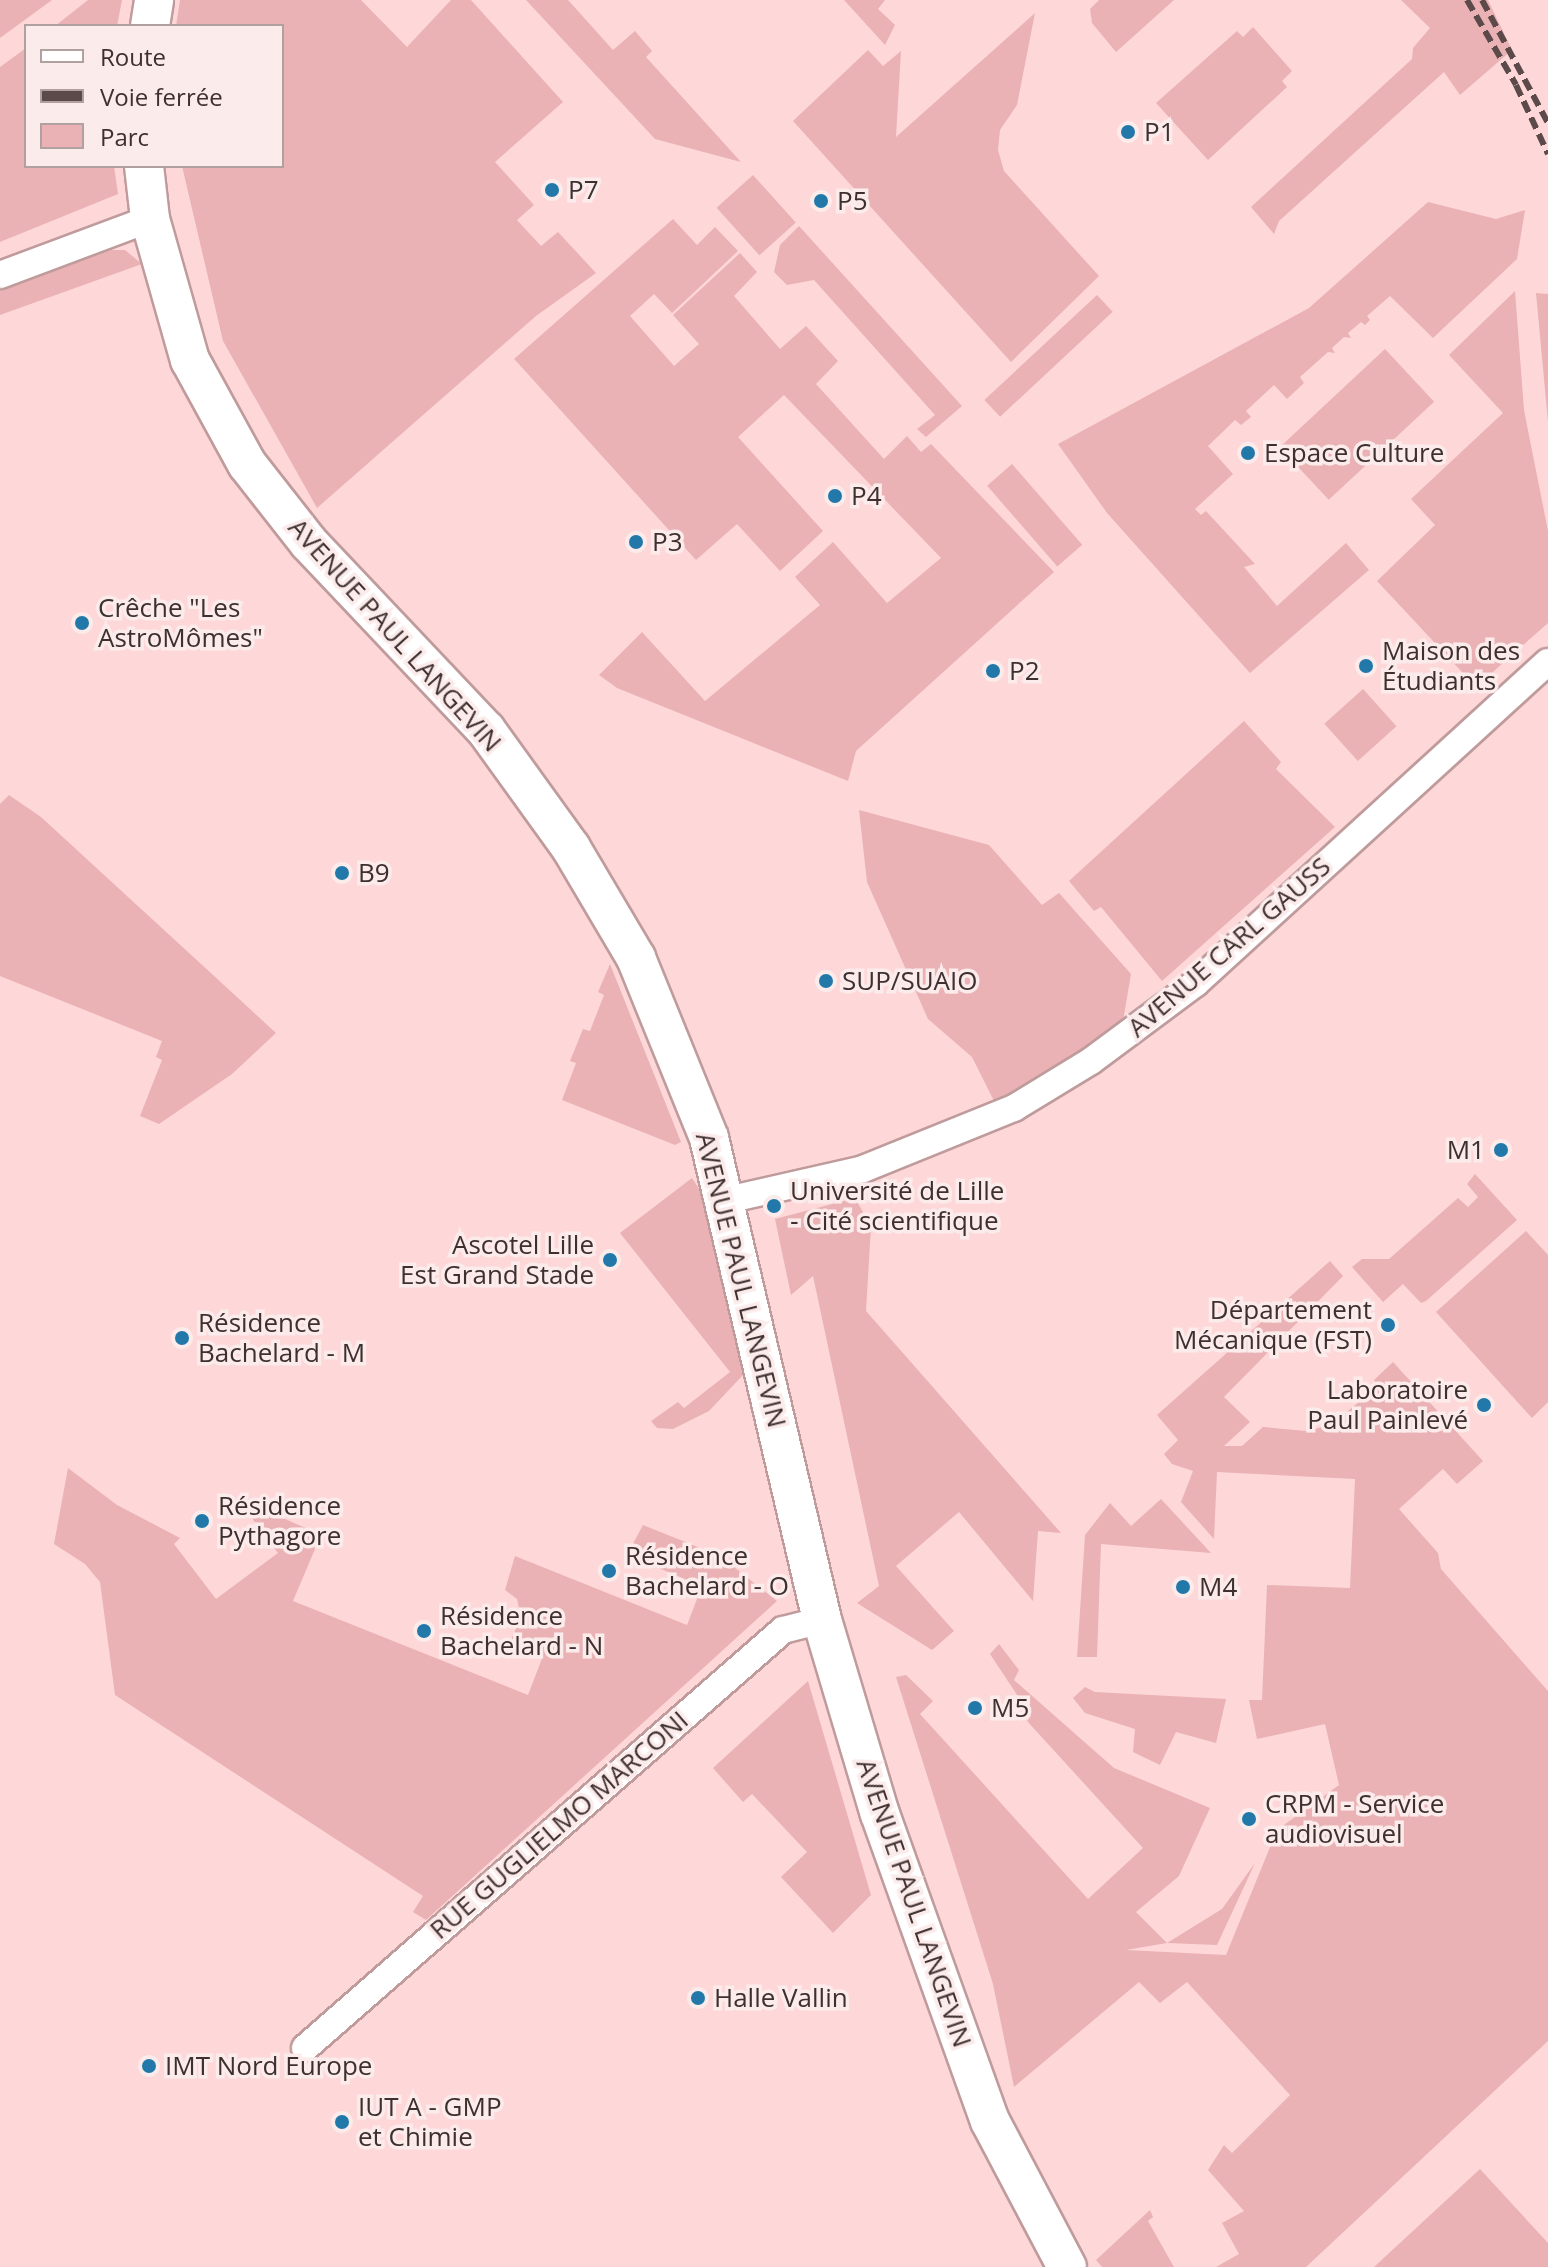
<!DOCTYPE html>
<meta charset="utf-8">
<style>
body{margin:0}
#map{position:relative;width:1548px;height:2267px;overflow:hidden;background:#fed7d8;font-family:"Open Sans",sans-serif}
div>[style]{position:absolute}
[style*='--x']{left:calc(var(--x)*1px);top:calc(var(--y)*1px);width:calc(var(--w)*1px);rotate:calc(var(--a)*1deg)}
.green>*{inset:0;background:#eab2b4;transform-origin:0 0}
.roads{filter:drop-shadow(2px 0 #bf9b9c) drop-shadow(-2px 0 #bf9b9c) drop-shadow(0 2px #bf9b9c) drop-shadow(0 -2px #bf9b9c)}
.street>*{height:26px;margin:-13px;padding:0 13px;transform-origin:13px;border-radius:13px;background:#fff}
.secondary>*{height:38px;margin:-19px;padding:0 19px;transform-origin:19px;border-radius:19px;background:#fff}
.rail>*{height:6px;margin-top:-3px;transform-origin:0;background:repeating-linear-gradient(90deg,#5c494a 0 12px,transparent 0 18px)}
.dots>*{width:22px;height:22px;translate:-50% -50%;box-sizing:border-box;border:4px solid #fbebeb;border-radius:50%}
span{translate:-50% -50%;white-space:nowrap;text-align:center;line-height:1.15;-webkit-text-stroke:7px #fbebeb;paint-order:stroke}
.poi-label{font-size:26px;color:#3f3030}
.left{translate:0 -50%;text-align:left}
.right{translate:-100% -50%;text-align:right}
.street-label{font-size:26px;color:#3f3030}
.legend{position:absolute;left:24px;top:24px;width:260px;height:144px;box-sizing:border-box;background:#fbebeb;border:2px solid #b0a0a0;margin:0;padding:10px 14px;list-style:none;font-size:24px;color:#3f3030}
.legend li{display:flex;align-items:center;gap:16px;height:40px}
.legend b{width:40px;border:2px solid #b0a0a0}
</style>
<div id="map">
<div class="green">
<i style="clip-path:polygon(0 0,52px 0,0 38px)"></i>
<i style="clip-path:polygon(88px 0,122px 0,117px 26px,55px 26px)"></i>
<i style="clip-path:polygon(180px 0,361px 0,407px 47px,451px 0,471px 0,563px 102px,495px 162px,534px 205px,517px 220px,541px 246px,558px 232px,596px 273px,536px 316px,317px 508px,223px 341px,182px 166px,282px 166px,282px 26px,176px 26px)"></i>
<i style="clip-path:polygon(526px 0,568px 0,613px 50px,635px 31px,652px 51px,646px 57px,741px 162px,655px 139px)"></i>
<i style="clip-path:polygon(844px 0,885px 0,878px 9px,895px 25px,885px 45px)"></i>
<i style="clip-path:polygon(1099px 0,1174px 0,1116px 52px,1092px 23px,1090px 9px)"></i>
<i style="clip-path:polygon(1401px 0,1488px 0,1512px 50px,1460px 95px,1444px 72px,1279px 221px,1274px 234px,1251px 207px,1412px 59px,1413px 48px,1430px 28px)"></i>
<i style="clip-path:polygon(1035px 13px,1017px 105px,1000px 130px,998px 150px,1004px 171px,1099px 276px,1011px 362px,793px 121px,868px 50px,883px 66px,901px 51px,896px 137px)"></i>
<i style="clip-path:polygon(1253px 27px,1292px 71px,1282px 81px,1287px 87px,1208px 160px,1156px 103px,1237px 31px,1243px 37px)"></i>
<i style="clip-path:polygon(26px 48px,26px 166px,114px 166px,118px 194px,0 242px,0 67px)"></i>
<i style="left:753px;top:175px;width:64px;height:49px;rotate:48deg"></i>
<i style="clip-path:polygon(1428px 202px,1496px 219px,1525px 210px,1517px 259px,1433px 338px,1390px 296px,1367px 316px,1370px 320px,1365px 325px,1361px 322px,1348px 333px,1351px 338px,1344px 337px,1332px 348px,1335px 353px,1328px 352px,1300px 377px,1304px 383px,1287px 399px,1274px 385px,1246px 411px,1251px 417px,1241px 425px,1235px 420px,1208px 446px,1233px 474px,1195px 509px,1201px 515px,1206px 511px,1255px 564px,1244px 567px,1277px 606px,1346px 543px,1369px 570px,1250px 673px,1107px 513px,1058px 444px,1309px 308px)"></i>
<i style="clip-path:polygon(673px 219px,697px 245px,715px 227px,738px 251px,672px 313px,654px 294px,630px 316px,674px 366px,699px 344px,673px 315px,740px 253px,757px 272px,734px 296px,780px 349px,806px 326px,838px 361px,816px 384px,884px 459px,907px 436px,921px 452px,931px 444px,1054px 572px,856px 751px,848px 781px,617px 688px,599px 675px,642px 632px,705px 701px,820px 605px,795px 577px,833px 542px,887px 603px,941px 558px,784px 395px,738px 437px,823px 531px,780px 571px,737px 524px,696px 560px,517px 362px,514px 359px)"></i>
<i style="clip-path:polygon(799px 226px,962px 406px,926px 437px,917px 429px,935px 415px,814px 280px,787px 285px,774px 272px,780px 245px)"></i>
<i style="clip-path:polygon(111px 250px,125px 250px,142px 264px,0 315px,0 288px)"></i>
<i style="clip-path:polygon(1515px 291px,1524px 410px,1548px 531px,1548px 623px,1476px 687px,1377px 581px,1435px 525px,1411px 499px,1503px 413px,1449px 355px)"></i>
<i style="clip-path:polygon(1536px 293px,1548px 294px,1548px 422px)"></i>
<i style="left:1097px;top:295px;width:23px;height:154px;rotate:47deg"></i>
<i style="left:1385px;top:349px;width:72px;height:144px;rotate:47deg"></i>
<i style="left:1012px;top:464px;width:107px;height:33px;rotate:49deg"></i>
<i style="left:1363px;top:689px;width:50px;height:52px;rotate:48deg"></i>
<i style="clip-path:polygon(1244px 721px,1281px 762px,1276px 769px,1335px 827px,1162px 981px,1101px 907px,1094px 911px,1069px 881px)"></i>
<i style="clip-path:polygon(9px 795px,41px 817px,276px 1033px,232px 1074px,159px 1124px,140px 1116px,162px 1060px,156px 1057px,162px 1041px,0 976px,0 804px)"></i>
<i style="clip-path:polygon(859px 810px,989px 845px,1042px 905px,1059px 893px,1131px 974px,1120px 1039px,1000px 1113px,972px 1057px,928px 1019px,867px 882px)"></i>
<i style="clip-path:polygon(610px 964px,681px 1142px,675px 1145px,562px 1100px,576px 1063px,570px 1061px,583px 1029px,590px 1031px,604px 995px,598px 992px)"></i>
<i style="clip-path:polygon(1475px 1174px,1517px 1220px,1426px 1301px,1421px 1303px,1403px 1284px,1383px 1302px,1352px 1267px,1362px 1259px,1389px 1259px,1458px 1198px,1468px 1207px,1478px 1197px,1467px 1184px)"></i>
<i style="clip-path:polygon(692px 1178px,703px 1195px,743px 1375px,709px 1411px,673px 1429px,657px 1428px,651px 1421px,678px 1402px,684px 1408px,730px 1372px,620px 1233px)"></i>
<i style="clip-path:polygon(855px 1198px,871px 1226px,866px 1311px,1061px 1533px,1038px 1531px,1033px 1601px,959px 1512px,896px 1566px,954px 1631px,932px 1650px,857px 1603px,879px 1586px,813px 1276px,791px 1295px,775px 1219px)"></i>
<i style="clip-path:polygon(1526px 1231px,1548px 1255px,1548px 1402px,1532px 1418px,1436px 1312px)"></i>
<i style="clip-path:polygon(1330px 1261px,1343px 1276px,1224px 1397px,1250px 1422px,1224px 1446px,1242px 1446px,1263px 1427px,1306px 1431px,1331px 1425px,1378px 1386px,1374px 1380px,1393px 1362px,1483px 1461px,1457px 1484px,1443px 1469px,1399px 1509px,1438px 1553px,1441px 1569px,1548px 1691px,1548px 2041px,1306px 2267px,1216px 2267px,1239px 2254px,1222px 2223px,1244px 2211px,1208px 2170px,1224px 2145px,1232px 2153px,1290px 2095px,1187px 1982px,1160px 2003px,1139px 1982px,1014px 2087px,993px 1984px,896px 1677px,906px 1675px,933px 1701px,920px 1714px,1088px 1899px,1143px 1848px,1027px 1721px,1031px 1716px,990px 1654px,999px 1644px,1019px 1670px,1014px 1680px,1114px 1768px,1210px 1808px,1179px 1876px,1136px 1912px,1167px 1943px,1222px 1909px,1255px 1863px,1217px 1945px,1167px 1943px,1126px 1950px,1226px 1955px,1277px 1830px,1339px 1785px,1325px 1724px,1257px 1739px,1249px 1700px,1262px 1700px,1267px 1585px,1350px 1588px,1355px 1479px,1217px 1472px,1214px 1539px,1181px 1502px,1193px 1471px,1172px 1464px,1164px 1454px,1178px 1440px,1157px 1415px)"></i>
<i style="clip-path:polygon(68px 1468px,117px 1505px,180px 1538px,174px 1544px,216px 1599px,278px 1553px,236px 1497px,321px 1535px,293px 1601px,528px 1695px,543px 1656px,510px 1642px,521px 1617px,517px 1599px,505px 1590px,515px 1556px,687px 1625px,702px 1586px,627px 1555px,643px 1525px,720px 1556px,777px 1601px,426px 1920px,413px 1912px,423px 1896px,115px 1695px,100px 1582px,85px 1564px,54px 1544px)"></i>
<i style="clip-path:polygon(1161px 1499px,1211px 1553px,1101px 1544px,1097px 1657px,1077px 1657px,1085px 1535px,1110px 1503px,1131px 1526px)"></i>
<i style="clip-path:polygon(808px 1681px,871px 1895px,833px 1933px,781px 1877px,807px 1852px,752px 1794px,743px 1802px,713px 1768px)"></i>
<i style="clip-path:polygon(1085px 1687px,1095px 1692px,1226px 1699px,1216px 1743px,1176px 1732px,1160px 1765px,1133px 1752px,1135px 1729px,1085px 1713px,1073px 1698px)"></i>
<i style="clip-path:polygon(1480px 2169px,1548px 2243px,1548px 2267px,1374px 2267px)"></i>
<i style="clip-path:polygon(1150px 2210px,1153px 2217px,1148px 2221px,1174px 2267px,1102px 2267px,1096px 2260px)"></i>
</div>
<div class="roads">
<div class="street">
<i style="--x:0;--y:275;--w:160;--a:-20.5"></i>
<i style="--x:727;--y:1200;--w:139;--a:-12.8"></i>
<i style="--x:863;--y:1169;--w:163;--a:-22"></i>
<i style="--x:1014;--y:1108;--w:90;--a:-31.4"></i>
<i style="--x:1091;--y:1061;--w:131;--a:-36.6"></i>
<i style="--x:1196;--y:983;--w:476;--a:-42.4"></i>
<i style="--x:305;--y:2048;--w:635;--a:-41.17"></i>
<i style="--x:783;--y:1630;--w:40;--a:-14.4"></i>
</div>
<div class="secondary">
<i style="--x:150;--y:26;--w:26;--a:-81"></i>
<i style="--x:144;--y:166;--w:53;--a:83.5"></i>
<i style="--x:150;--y:219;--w:147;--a:74.2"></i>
<i style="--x:190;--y:360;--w:119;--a:61.3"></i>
<i style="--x:247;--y:464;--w:100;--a:51.9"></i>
<i style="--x:309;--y:543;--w:257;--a:46.6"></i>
<i style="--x:486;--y:730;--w:145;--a:54.2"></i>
<i style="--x:571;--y:848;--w:128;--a:59.4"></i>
<i style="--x:636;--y:958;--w:194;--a:67.9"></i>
<i style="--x:709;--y:1138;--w:495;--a:76.8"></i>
<i style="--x:822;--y:1620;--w:202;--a:73.4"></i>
<i style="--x:880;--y:1814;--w:326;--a:70.3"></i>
<i style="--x:990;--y:2121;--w:165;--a:62.2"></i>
</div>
</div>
<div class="rail">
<i style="--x:1467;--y:0;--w:98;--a:60"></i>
<i style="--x:1516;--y:85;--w:76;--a:65.1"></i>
<i style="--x:1482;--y:0;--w:140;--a:61.8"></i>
</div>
<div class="dots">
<i style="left:1128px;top:132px;background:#2278a8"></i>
<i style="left:552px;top:190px;background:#2278a8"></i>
<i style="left:821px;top:201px;background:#2278a8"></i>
<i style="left:1248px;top:453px;background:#2278a8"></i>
<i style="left:835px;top:496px;background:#2278a8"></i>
<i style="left:636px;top:542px;background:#2278a8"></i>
<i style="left:82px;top:623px;background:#2278a8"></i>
<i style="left:1366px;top:666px;background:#2278a8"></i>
<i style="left:993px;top:671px;background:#2278a8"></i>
<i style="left:342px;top:873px;background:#2278a8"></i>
<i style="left:826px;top:981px;background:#2278a8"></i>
<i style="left:1501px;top:1150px;background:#2278a8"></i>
<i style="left:774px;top:1206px;background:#2278a8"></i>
<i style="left:610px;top:1260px;background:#2278a8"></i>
<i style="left:1388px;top:1325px;background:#2278a8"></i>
<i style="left:182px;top:1338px;background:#2278a8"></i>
<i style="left:1484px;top:1405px;background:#2278a8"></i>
<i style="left:202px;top:1521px;background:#2278a8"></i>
<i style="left:609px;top:1571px;background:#2278a8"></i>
<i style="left:1183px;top:1587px;background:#2278a8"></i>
<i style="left:424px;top:1631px;background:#2278a8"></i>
<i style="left:975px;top:1708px;background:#2278a8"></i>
<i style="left:1249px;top:1819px;background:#2278a8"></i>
<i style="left:698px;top:1998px;background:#2278a8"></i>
<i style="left:149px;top:2066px;background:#2278a8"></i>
<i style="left:342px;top:2122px;background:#2278a8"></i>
</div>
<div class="poi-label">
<span class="left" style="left:1144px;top:132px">P1</span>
<span class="left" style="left:568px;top:190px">P7</span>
<span class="left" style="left:837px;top:201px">P5</span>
<span class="left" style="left:1264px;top:453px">Espace Culture</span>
<span class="left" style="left:851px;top:496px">P4</span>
<span class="left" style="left:652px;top:542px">P3</span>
<span class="left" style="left:98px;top:623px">Crêche "Les<br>AstroMômes"</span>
<span class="left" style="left:1382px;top:666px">Maison des<br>Étudiants</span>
<span class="left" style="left:1009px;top:671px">P2</span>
<span class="left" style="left:358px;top:873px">B9</span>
<span class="left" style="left:842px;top:981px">SUP/SUAIO</span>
<span class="right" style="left:1485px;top:1150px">M1</span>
<span class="left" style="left:790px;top:1206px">Université de Lille<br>‐ Cité scientifique</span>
<span class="right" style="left:594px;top:1260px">Ascotel Lille<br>Est Grand Stade</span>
<span class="right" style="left:1372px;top:1325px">Département<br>Mécanique (FST)</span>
<span class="left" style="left:198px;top:1338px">Résidence<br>Bachelard - M</span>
<span class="right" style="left:1468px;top:1405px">Laboratoire<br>Paul Painlevé</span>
<span class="left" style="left:218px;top:1521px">Résidence<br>Pythagore</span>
<span class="left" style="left:625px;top:1571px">Résidence<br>Bachelard - O</span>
<span class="left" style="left:1199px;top:1587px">M4</span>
<span class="left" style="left:440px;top:1631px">Résidence<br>Bachelard - N</span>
<span class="left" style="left:991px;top:1708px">M5</span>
<span class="left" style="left:1265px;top:1819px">CRPM - Service<br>audiovisuel</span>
<span class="left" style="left:714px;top:1998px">Halle Vallin</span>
<span class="left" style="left:165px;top:2066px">IMT Nord Europe</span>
<span class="left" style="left:358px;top:2122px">IUT A - GMP<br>et Chimie</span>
</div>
<div class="street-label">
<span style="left:395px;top:635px;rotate:48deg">AVENUE PAUL LANGEVIN</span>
<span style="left:1229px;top:947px;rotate:-41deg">AVENUE CARL GAUSS</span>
<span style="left:741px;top:1280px;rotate:76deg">AVENUE PAUL LANGEVIN</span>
<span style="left:559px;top:1825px;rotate:-41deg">RUE GUGLIELMO MARCONI</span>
<span style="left:914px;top:1903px;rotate:71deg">AVENUE PAUL LANGEVIN</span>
</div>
<ul class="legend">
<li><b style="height:10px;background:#fff"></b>Route</li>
<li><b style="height:10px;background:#5c494a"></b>Voie ferrée</li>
<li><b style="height:22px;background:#eab2b4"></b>Parc</li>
</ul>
</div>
